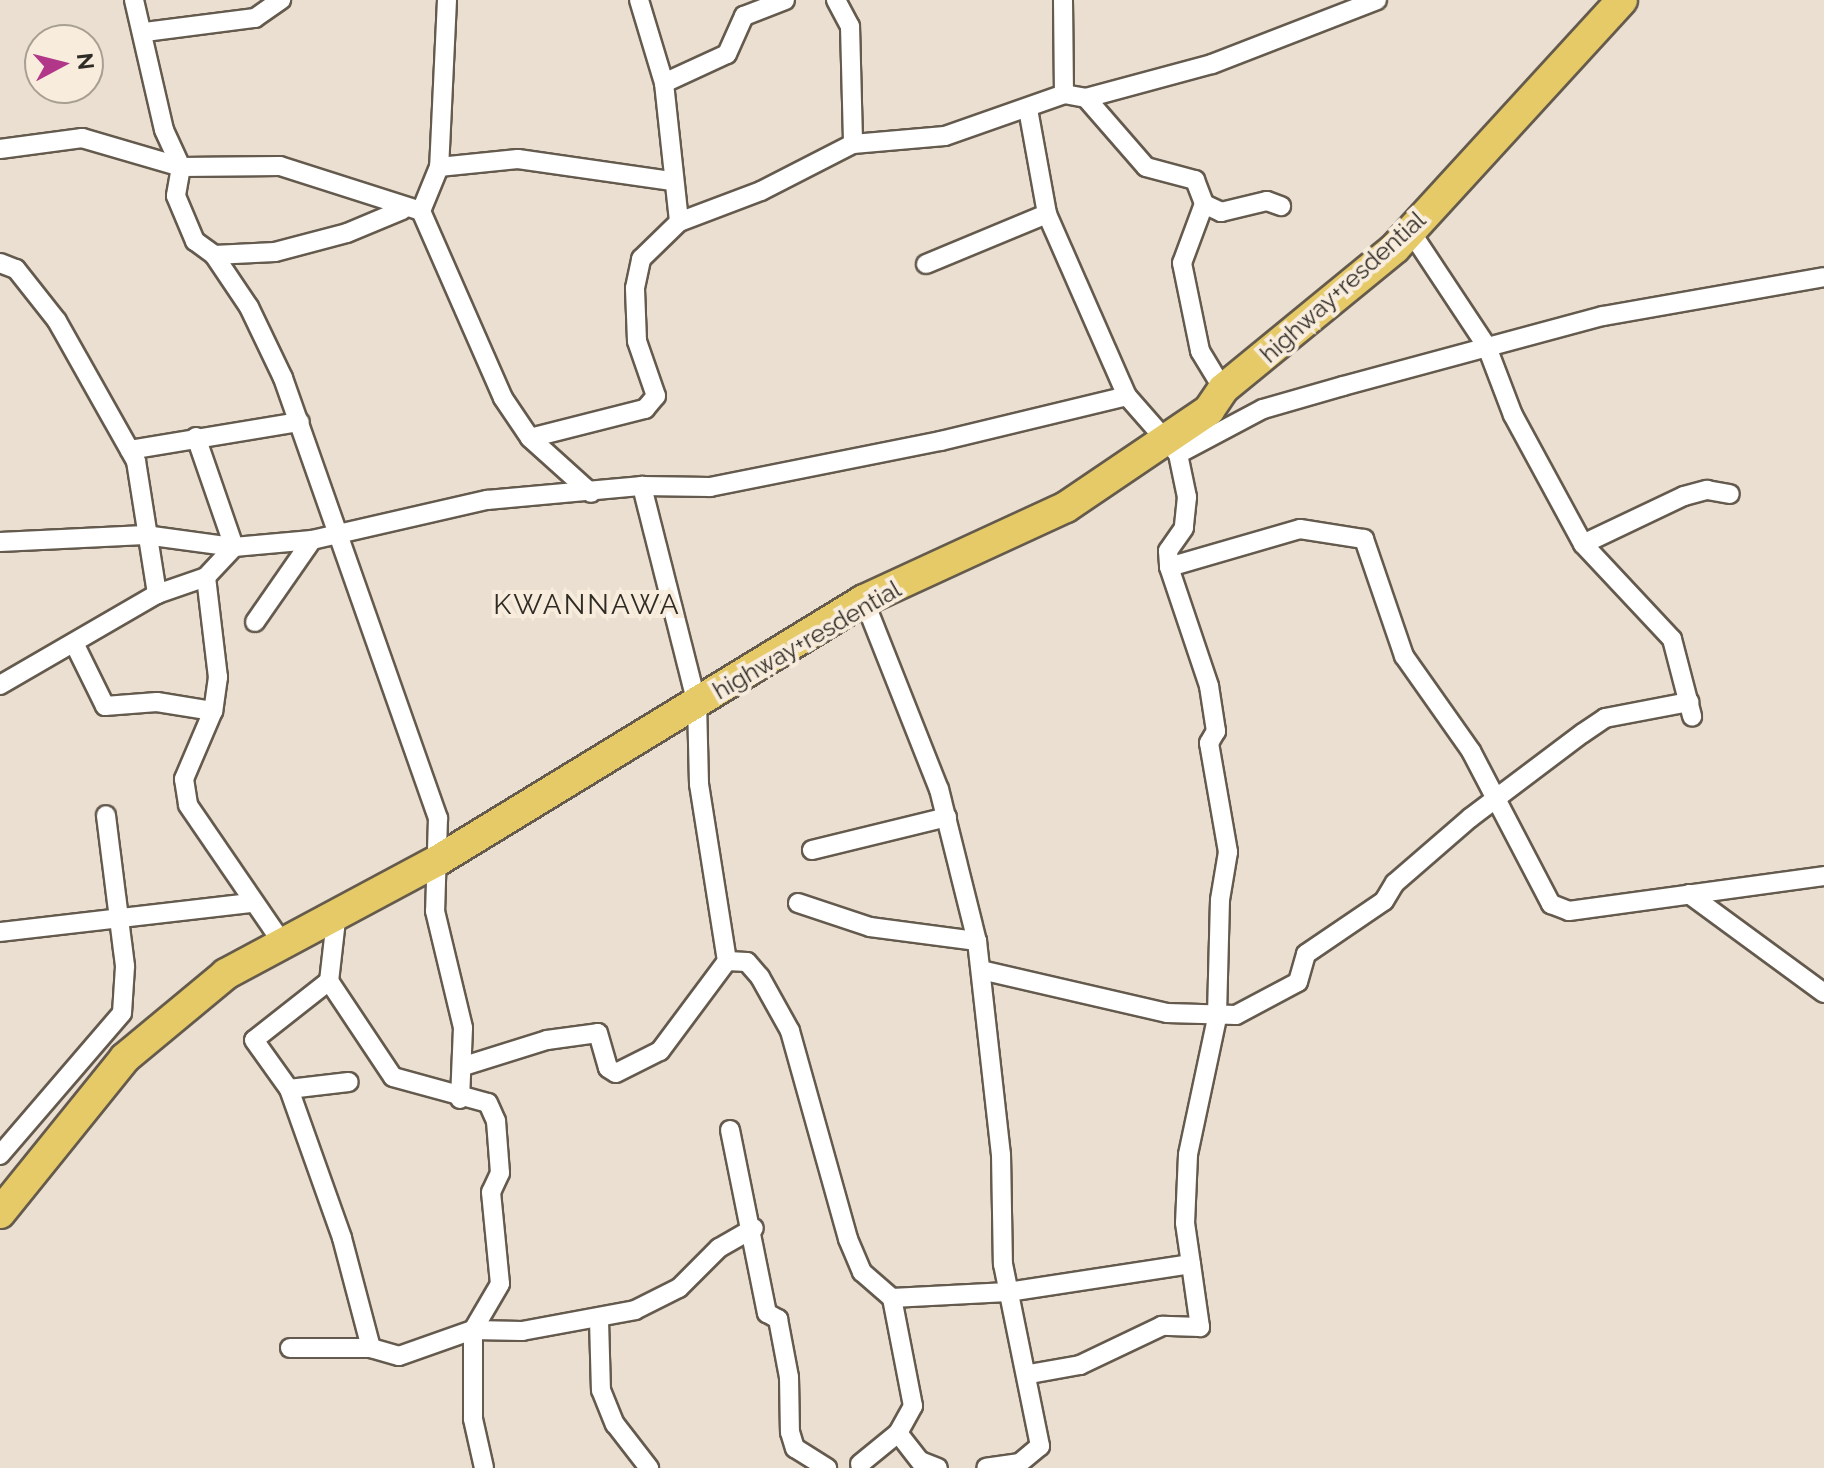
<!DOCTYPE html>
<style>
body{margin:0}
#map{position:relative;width:1824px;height:1468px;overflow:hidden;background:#eadfd0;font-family:Raleway,sans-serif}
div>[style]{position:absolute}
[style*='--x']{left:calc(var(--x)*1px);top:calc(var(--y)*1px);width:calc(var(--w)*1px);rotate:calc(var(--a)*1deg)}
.roads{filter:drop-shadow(2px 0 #645a4d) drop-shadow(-2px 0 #645a4d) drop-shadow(0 2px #645a4d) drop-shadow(0 -2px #645a4d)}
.minor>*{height:18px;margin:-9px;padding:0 9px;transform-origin:9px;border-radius:9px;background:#fff}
.trunk>*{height:30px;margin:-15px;padding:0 15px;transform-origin:15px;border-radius:15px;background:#e6ca67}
span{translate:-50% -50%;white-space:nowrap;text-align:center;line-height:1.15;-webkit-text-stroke:8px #f8ecdd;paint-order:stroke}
.street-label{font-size:24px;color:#2f2b25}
.quarter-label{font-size:28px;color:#2f2b25;letter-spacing:2px}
.north{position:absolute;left:24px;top:24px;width:80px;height:80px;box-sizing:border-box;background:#f8ecdd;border:2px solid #a89f93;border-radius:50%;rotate:83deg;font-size:22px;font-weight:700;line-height:32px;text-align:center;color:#2f2b25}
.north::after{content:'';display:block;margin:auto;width:28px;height:36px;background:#b23789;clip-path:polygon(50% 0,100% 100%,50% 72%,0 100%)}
</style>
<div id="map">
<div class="roads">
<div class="minor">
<i style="--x:134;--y:0;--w:133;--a:77"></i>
<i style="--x:164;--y:130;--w:41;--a:65.3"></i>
<i style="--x:181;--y:167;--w:29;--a:100"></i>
<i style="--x:176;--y:196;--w:49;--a:67.1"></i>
<i style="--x:195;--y:241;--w:24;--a:36"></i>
<i style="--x:214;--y:255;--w:63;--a:56.1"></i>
<i style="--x:249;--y:307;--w:79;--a:64.4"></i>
<i style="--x:283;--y:378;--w:467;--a:70.6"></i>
<i style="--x:438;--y:818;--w:93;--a:91.8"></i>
<i style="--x:435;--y:911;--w:120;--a:76.5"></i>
<i style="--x:463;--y:1028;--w:71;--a:92.4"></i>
<i style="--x:447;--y:0;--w:167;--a:92.7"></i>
<i style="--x:439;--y:167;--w:48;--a:112.2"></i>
<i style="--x:421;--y:211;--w:204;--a:66.3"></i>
<i style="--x:503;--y:398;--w:48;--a:56"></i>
<i style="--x:530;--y:438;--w:82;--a:42"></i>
<i style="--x:639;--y:0;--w:87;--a:73.2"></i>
<i style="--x:664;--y:83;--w:140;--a:83.8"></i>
<i style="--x:836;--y:0;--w:30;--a:62"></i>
<i style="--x:850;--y:26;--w:118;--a:88.5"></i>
<i style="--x:1063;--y:0;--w:94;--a:89.4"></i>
<i style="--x:145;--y:32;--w:111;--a:-7.3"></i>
<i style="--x:255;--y:18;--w:32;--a:-35"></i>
<i style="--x:664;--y:83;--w:69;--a:-24.7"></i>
<i style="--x:727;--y:54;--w:42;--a:-65.9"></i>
<i style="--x:744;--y:16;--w:44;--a:-21.3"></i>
<i style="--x:1086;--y:98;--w:91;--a:49"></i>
<i style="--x:1146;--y:167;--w:51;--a:14.9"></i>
<i style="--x:1195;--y:180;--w:26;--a:69"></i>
<i style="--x:1204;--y:204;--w:19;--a:25"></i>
<i style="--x:1221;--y:212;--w:47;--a:-13.4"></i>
<i style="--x:1267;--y:201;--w:15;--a:20"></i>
<i style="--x:1028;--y:109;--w:107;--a:79.7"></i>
<i style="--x:1047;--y:214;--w:199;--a:66.3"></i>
<i style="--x:1127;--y:396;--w:77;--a:48.7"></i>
<i style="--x:1178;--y:454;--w:44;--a:78.2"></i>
<i style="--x:1187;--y:497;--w:31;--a:96"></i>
<i style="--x:1184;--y:528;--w:28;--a:125"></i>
<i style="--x:1168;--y:551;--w:16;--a:86"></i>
<i style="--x:1169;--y:567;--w:126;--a:71.4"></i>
<i style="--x:1209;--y:686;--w:46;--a:81.2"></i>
<i style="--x:1216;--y:731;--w:14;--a:120"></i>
<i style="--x:1209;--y:743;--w:111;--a:80.1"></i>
<i style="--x:1228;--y:852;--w:49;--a:99.5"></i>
<i style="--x:1220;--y:900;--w:118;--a:91.5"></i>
<i style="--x:1217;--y:1018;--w:140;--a:102"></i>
<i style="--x:1188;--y:1155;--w:68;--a:92.5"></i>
<i style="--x:1185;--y:1223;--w:41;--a:81.7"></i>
<i style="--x:0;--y:149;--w:83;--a:-7.6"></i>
<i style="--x:82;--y:138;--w:103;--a:16.3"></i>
<i style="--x:181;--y:167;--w:99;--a:-0.6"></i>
<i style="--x:280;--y:166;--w:148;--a:17.7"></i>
<i style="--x:439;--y:167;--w:79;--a:-5.8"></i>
<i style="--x:518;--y:159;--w:154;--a:8.2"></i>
<i style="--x:1204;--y:204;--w:63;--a:110.4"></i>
<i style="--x:1182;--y:263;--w:90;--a:78.4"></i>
<i style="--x:1200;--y:351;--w:44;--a:58.8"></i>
<i style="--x:1411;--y:232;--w:138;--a:56.5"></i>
<i style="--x:1487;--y:347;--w:73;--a:69.1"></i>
<i style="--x:1513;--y:415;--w:147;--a:61.5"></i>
<i style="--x:1583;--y:544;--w:130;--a:46.9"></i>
<i style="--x:1672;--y:639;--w:80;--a:75.4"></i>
<i style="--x:214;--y:255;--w:61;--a:-2.8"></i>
<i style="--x:275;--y:252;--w:74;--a:-14.8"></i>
<i style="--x:347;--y:233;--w:60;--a:-22.7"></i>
<i style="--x:0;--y:263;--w:17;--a:21"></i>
<i style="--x:16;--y:269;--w:66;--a:51.7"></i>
<i style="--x:57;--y:321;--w:161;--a:60.6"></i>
<i style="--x:136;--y:461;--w:135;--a:81"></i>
<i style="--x:157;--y:594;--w:52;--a:-19.1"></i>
<i style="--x:206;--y:577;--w:101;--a:83.2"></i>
<i style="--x:218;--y:677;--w:34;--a:98"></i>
<i style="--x:213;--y:711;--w:74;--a:113.1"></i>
<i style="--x:184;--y:779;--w:26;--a:81"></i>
<i style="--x:188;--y:805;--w:168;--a:55.6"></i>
<i style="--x:926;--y:264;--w:131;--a:-22.5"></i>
<i style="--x:196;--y:437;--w:116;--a:70.9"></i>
<i style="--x:234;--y:547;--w:41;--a:133"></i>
<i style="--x:530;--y:438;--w:119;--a:-14.2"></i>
<i style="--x:645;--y:409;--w:17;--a:-50"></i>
<i style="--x:656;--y:396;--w:58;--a:-109.1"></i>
<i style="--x:637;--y:341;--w:53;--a:-92.2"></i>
<i style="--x:635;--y:288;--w:30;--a:-78"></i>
<i style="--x:641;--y:259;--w:53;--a:-44.2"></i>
<i style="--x:679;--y:222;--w:88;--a:-20.7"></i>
<i style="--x:761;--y:191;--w:103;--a:-27.1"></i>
<i style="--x:853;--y:144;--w:92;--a:-5"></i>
<i style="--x:945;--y:136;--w:126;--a:-19.4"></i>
<i style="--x:1064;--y:94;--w:22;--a:10"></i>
<i style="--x:1086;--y:98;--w:131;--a:-15.1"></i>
<i style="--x:1212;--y:64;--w:177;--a:-21.2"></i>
<i style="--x:130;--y:450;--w:172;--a:-9.4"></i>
<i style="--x:1178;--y:454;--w:96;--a:-27.9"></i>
<i style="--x:1263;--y:409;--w:83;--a:-16"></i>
<i style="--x:1343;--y:386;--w:269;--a:-15.1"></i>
<i style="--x:1603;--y:316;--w:224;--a:-10"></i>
<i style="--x:0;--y:542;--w:145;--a:-2.8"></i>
<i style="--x:145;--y:535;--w:90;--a:7.7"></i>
<i style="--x:234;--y:547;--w:78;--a:-5.1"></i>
<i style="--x:312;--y:540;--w:180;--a:-12.9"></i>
<i style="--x:487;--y:500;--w:156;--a:-5.2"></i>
<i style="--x:642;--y:486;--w:68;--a:0.8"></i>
<i style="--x:710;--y:487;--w:236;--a:-11.3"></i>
<i style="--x:941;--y:441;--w:191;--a:-13.6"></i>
<i style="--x:1583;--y:544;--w:112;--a:-25.4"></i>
<i style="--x:1684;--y:496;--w:24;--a:-15"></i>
<i style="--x:1707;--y:490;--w:23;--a:10"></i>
<i style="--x:1169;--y:567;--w:136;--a:-16.2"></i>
<i style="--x:1300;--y:529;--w:65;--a:8.9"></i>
<i style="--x:1364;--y:539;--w:124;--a:71.1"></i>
<i style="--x:1404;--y:656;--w:116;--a:54.8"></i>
<i style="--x:1471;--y:751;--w:173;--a:62.4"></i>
<i style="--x:1551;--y:904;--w:19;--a:21"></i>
<i style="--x:1569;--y:911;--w:257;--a:-7.8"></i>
<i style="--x:864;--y:600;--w:203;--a:68.4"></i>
<i style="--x:939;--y:789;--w:157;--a:76"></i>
<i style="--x:977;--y:941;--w:214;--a:83.6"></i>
<i style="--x:1001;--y:1154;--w:110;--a:89"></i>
<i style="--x:1003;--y:1264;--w:186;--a:78.5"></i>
<i style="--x:1040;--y:1446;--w:26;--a:140"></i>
<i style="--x:1020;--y:1463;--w:34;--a:172"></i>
<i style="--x:255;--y:622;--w:100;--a:-55.2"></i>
<i style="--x:75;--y:645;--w:68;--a:63.8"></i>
<i style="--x:105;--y:706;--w:52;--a:-4.4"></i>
<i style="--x:157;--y:702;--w:57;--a:9.1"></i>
<i style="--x:0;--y:685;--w:181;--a:-30.1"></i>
<i style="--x:812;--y:850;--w:139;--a:-13.7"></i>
<i style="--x:1689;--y:894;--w:167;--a:36.3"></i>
<i style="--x:798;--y:903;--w:76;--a:18.4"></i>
<i style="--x:870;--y:927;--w:108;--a:7.5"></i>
<i style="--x:336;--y:920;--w:61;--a:96.5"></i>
<i style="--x:329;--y:981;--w:115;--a:56.3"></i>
<i style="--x:393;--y:1077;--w:98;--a:15.3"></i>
<i style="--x:488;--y:1103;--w:20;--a:66"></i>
<i style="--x:496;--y:1121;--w:52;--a:85.6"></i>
<i style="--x:500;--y:1173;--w:21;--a:115"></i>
<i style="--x:491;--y:1192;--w:92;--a:84.4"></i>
<i style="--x:500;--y:1284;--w:53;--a:120.4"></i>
<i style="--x:473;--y:1330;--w:89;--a:90"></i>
<i style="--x:473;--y:1419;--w:50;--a:77.3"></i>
<i style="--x:0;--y:932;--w:254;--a:-6.6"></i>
<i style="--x:727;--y:961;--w:20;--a:3"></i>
<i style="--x:747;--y:962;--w:20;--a:49"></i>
<i style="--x:760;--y:977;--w:62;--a:60.9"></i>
<i style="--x:790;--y:1031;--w:216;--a:74.4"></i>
<i style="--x:848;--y:1239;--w:36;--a:67"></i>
<i style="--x:862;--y:1272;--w:40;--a:41"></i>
<i style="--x:892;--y:1298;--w:110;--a:79"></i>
<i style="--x:913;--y:1406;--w:31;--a:119"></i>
<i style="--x:898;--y:1433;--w:49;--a:140.8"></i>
<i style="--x:981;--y:970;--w:191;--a:13"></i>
<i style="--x:1167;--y:1013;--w:69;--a:1.7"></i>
<i style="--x:1236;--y:1015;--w:70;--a:-28"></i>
<i style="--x:1298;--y:982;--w:29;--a:-74"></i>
<i style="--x:1306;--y:954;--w:94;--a:-34.2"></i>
<i style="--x:1384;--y:901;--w:21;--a:-59"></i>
<i style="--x:1395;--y:883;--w:99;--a:-40.9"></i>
<i style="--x:1470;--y:818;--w:141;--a:-37"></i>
<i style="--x:1583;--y:733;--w:27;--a:-34"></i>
<i style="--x:1605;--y:718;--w:86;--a:-10.8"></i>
<i style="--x:329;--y:981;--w:95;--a:141.8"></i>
<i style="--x:254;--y:1040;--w:60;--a:54.5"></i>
<i style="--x:289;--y:1089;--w:158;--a:70.4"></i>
<i style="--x:342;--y:1238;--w:114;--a:75.2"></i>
<i style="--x:464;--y:1066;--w:87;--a:-17.4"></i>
<i style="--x:547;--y:1040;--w:51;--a:-7.8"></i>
<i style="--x:598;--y:1033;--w:36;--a:74"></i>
<i style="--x:608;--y:1068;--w:9;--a:32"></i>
<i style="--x:616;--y:1073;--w:49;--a:-26.6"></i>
<i style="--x:660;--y:1051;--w:112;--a:-53.3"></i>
<i style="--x:727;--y:961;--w:179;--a:-99"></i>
<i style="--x:699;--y:784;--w:80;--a:-91.4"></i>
<i style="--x:697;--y:704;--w:225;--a:-104.2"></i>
<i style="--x:289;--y:1089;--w:60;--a:-6.7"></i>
<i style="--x:730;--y:1130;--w:187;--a:78.6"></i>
<i style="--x:767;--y:1313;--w:13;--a:29"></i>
<i style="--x:778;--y:1319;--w:59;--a:79.3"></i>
<i style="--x:789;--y:1377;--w:55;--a:89"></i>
<i style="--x:790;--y:1432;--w:17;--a:73"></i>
<i style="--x:795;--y:1448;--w:38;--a:32"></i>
<i style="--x:0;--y:1155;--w:187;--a:-49.3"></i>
<i style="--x:122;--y:1013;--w:47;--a:-86.3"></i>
<i style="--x:125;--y:966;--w:152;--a:-97.2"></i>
<i style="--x:892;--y:1298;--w:116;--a:-3"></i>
<i style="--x:1008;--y:1292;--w:185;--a:-8.7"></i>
<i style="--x:1191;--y:1264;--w:64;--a:81.9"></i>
<i style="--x:1200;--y:1327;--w:38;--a:-178"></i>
<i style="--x:1162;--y:1326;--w:91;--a:154.6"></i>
<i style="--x:1080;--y:1365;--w:52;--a:170"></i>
<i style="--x:599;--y:1320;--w:70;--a:88.4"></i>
<i style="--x:601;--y:1390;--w:37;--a:68"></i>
<i style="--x:615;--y:1424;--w:56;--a:52.3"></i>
<i style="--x:290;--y:1348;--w:81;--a:0"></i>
<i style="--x:371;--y:1348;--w:29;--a:16"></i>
<i style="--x:399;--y:1356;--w:78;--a:-19.4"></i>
<i style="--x:473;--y:1330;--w:49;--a:1.2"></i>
<i style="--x:522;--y:1331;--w:115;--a:-10.5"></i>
<i style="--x:635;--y:1310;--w:49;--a:-26.6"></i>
<i style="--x:679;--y:1288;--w:57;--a:-45"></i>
<i style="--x:719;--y:1248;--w:40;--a:-29.7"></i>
<i style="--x:898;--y:1433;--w:36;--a:52"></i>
<i style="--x:920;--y:1461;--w:19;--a:21"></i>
</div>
<div class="trunk">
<i style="--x:0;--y:1213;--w:199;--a:-51.1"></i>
<i style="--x:125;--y:1058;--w:131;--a:-39.7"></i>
<i style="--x:226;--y:974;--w:239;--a:-28.2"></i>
<i style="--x:437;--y:861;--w:500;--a:-31.43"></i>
<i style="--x:864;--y:600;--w:222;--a:-24.7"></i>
<i style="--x:1066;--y:507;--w:173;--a:-34.1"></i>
<i style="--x:1209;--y:410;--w:25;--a:-56"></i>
<i style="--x:1223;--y:389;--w:222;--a:-39.3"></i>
<i style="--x:1395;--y:248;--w:336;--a:-47.5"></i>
</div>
</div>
<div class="street-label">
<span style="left:1343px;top:287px;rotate:-42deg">highway+resdential</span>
<span style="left:807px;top:640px;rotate:-30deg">highway+resdential</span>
</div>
<div class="quarter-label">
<span style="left:587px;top:605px">KWANNAWA</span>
</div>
<div class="north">N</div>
</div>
